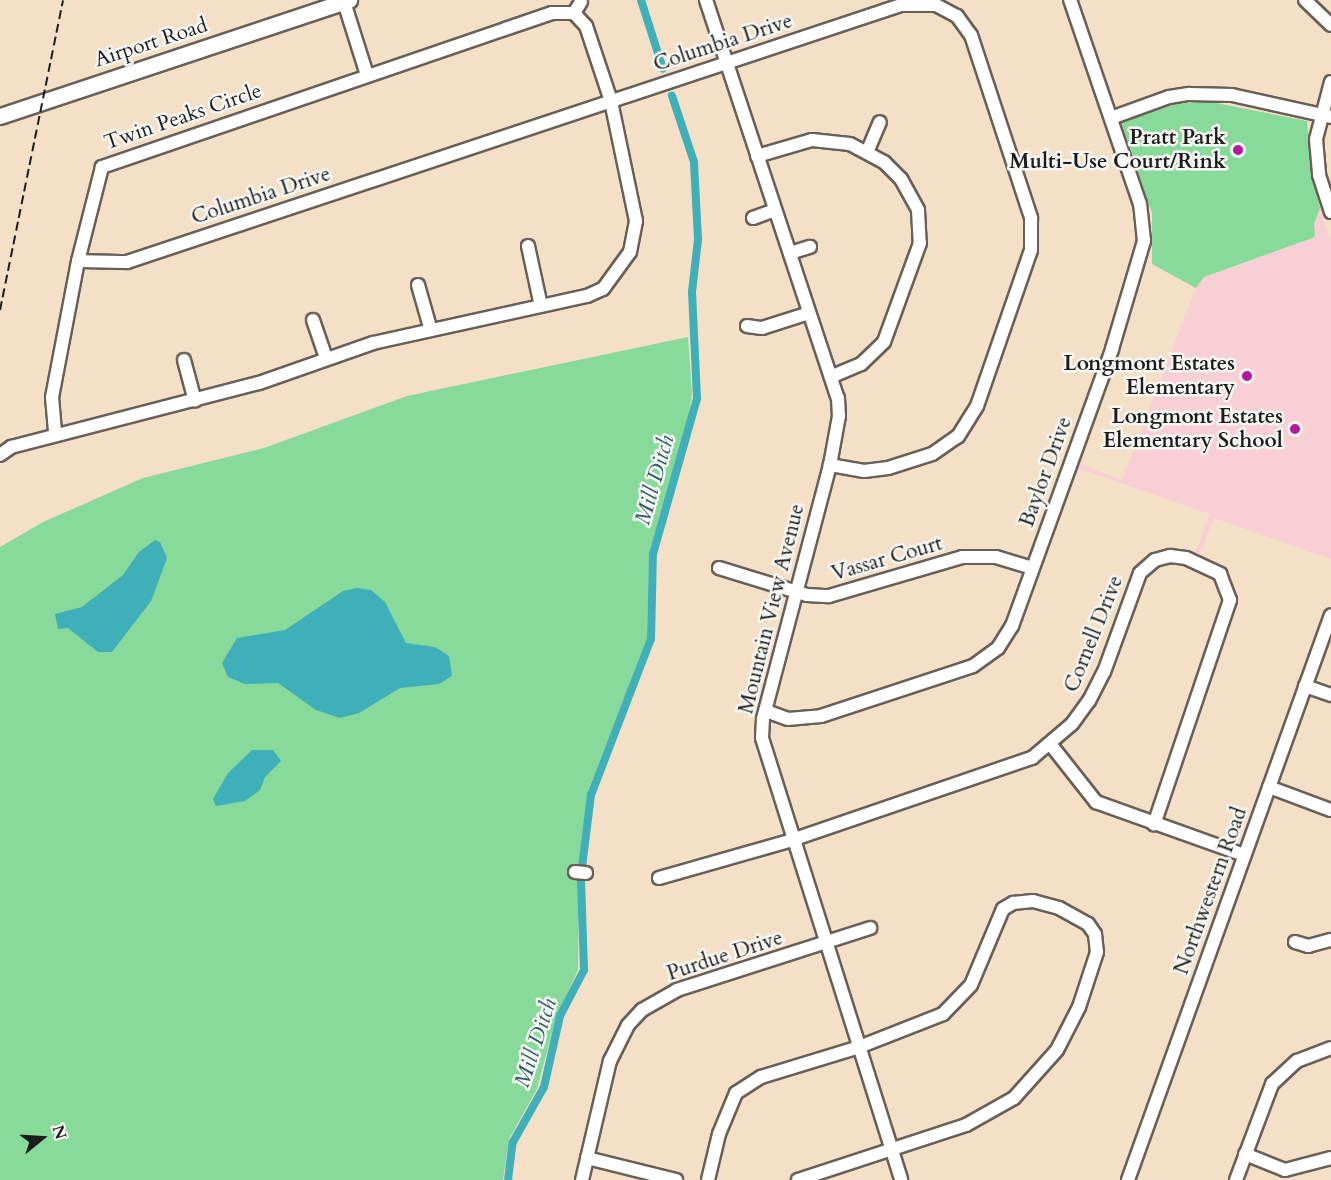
<!DOCTYPE html>
<style>
body{margin:0}
#map{position:relative;width:1331px;height:1180px;overflow:hidden;background:#f4dfc7;font-family:Cardo,serif}
div>[style]{position:absolute}
[style*='--x']{left:calc(var(--x)*1px);top:calc(var(--y)*1px);width:calc(var(--w)*1px);rotate:calc(var(--a)*1deg)}
.built>*{inset:0;background:#f7cfd4}
.green>*{inset:0;background:#88da9a}
.water>*{inset:0;background:#3fafba}
.canal>*{height:8px;margin:-4px;padding:0 4px;transform-origin:4px;border-radius:4px;background:#3fafba}
.roads{filter:drop-shadow(2px 0 #686058) drop-shadow(-2px 0 #686058) drop-shadow(0 2px #686058) drop-shadow(0 -2px #686058)}
.minor>*{height:12px;margin:-6px;padding:0 6px;transform-origin:6px;border-radius:6px;background:#fff}
.major>*{height:15px;margin:-7.5px;padding:0 7.5px;transform-origin:7.5px;border-radius:7.5px;background:#fff}
.rail>*{height:2px;margin-top:-1px;transform-origin:0;background:repeating-linear-gradient(90deg,#1c1c1c 0 9px,transparent 0 13.5px)}
.dots>*{width:16px;height:16px;translate:-50% -50%;box-sizing:border-box;border:3px solid #f6f6f2;border-radius:50%}
span{translate:-50% -50%;white-space:nowrap;text-align:center;line-height:1.15;-webkit-text-stroke:5px #f6f6f2;paint-order:stroke}
.street-label{font-size:21px;color:#1c1c1c}
.poi-label{font-size:21px;color:#1c1c1c;font-weight:700}
.right{translate:-100% -50%;text-align:right}
.water-label{font-size:22px;color:#2c5e63;font-style:italic}
.north{position:absolute;left:12px;top:1108px;width:60px;height:60px;-webkit-text-stroke:4px #f6f6f2;paint-order:stroke;rotate:72deg;font-size:16px;font-weight:700;line-height:24px;text-align:center;color:#1c1c1c}
.north::after{content:'';display:block;margin:auto;width:21px;height:27px;background:#1c1c1c;clip-path:polygon(50% 0,100% 100%,50% 72%,0 100%)}
</style>
<div id="map">
<div class="built">
<i style="clip-path:polygon(1320px 208px,1331px 242px,1331px 559px,1214px 518px,1200px 553px,1196px 552px,1210px 514px,1078px 468px,1080px 464px,1122px 480px,1196px 288px,1204px 277px,1315px 237px,1314px 224px)"></i>
</div>
<div class="green">
<i style="clip-path:polygon(1206px 101px,1307px 121px,1312px 172px,1320px 208px,1314px 224px,1315px 237px,1204px 277px,1196px 288px,1152px 264px,1152px 213px,1121px 121px,1176px 104px)"></i>
<i style="clip-path:polygon(688px 337px,692px 394px,686px 432px,649px 553px,647px 639px,588px 791px,579px 861px,578px 970px,556px 1018px,537px 1089px,509px 1139px,503px 1180px,0 1180px,0 547px,43px 522px,143px 478px,264px 448px,407px 396px)"></i>
</div>
<div class="water">
<i style="clip-path:polygon(155px 540px,160px 542px,167px 558px,151px 601px,112px 652px,98px 652px,68px 628px,58px 629px,55px 614px,82px 607px,123px 575px,139px 552px)"></i>
<i style="clip-path:polygon(357px 588px,371px 590px,385px 602px,406px 643px,435px 647px,449px 656px,452px 676px,439px 684px,400px 688px,359px 713px,340px 718px,316px 710px,278px 683px,245px 684px,228px 677px,222px 663px,237px 638px,285px 630px,343px 591px)"></i>
<i style="clip-path:polygon(252px 750px,273px 750px,281px 761px,265px 777px,260px 790px,245px 801px,216px 806px,213px 799px,228px 773px)"></i>
</div>
<div class="canal">
<i style="--x:641;--y:0;--w:72;--a:72.3"></i>
<i style="--x:582;--y:867;--w:73;--a:-82.9"></i>
<i style="--x:591;--y:795;--w:167;--a:-69"></i>
<i style="--x:651;--y:639;--w:85;--a:-88.7"></i>
<i style="--x:653;--y:554;--w:162;--a:-74.2"></i>
<i style="--x:697;--y:398;--w:106;--a:-92.7"></i>
<i style="--x:692;--y:292;--w:53;--a:-83.5"></i>
<i style="--x:698;--y:239;--w:77;--a:-93"></i>
<i style="--x:694;--y:162;--w:70;--a:-108.4"></i>
<i style="--x:508;--y:1180;--w:38;--a:-83"></i>
<i style="--x:513;--y:1142;--w:63;--a:-60.6"></i>
<i style="--x:544;--y:1087;--w:73;--a:-77.3"></i>
<i style="--x:560;--y:1016;--w:52;--a:-62.4"></i>
<i style="--x:584;--y:970;--w:91;--a:-91.9"></i>
</div>
<div class="roads">
<div class="minor">
<i style="--x:706;--y:0;--w:419;--a:71.7"></i>
<i style="--x:838;--y:398;--w:18;--a:87"></i>
<i style="--x:839;--y:416;--w:50;--a:100.4"></i>
<i style="--x:830;--y:465;--w:263;--a:104.8"></i>
<i style="--x:763;--y:719;--w:19;--a:93"></i>
<i style="--x:762;--y:738;--w:463;--a:72.5"></i>
<i style="--x:1305;--y:0;--w:36;--a:44"></i>
<i style="--x:344;--y:2;--w:77;--a:72.5"></i>
<i style="--x:574;--y:13;--w:13;--a:-58"></i>
<i style="--x:1331;--y:82;--w:59;--a:104.7"></i>
<i style="--x:1316;--y:139;--w:36;--a:85"></i>
<i style="--x:1319;--y:175;--w:39;--a:72"></i>
<i style="--x:1111;--y:118;--w:62;--a:-19.9"></i>
<i style="--x:1169;--y:97;--w:20;--a:-9"></i>
<i style="--x:1189;--y:94;--w:43;--a:1.3"></i>
<i style="--x:1232;--y:95;--w:101;--a:12.5"></i>
<i style="--x:868;--y:150;--w:30;--a:-67"></i>
<i style="--x:757;--y:156;--w:57;--a:-16.2"></i>
<i style="--x:812;--y:140;--w:38;--a:6"></i>
<i style="--x:850;--y:144;--w:38;--a:28"></i>
<i style="--x:884;--y:162;--w:24;--a:45"></i>
<i style="--x:901;--y:179;--w:35;--a:61"></i>
<i style="--x:918;--y:210;--w:33;--a:87"></i>
<i style="--x:920;--y:243;--w:105;--a:110"></i>
<i style="--x:884;--y:342;--w:32;--a:136"></i>
<i style="--x:861;--y:364;--w:33;--a:157"></i>
<i style="--x:753;--y:218;--w:23;--a:-20"></i>
<i style="--x:528;--y:246;--w:61;--a:77.8"></i>
<i style="--x:790;--y:253;--w:21;--a:-17"></i>
<i style="--x:78;--y:261;--w:49;--a:1.2"></i>
<i style="--x:127;--y:262;--w:816;--a:-18.37"></i>
<i style="--x:901;--y:5;--w:35;--a:0"></i>
<i style="--x:936;--y:5;--w:24;--a:28"></i>
<i style="--x:957;--y:16;--w:24;--a:54"></i>
<i style="--x:971;--y:35;--w:193;--a:71.8"></i>
<i style="--x:1031;--y:218;--w:32;--a:90"></i>
<i style="--x:1031;--y:250;--w:165;--a:109.1"></i>
<i style="--x:977;--y:406;--w:36;--a:122"></i>
<i style="--x:958;--y:436;--w:32;--a:145"></i>
<i style="--x:932;--y:454;--w:46;--a:162.3"></i>
<i style="--x:888;--y:468;--w:24;--a:173"></i>
<i style="--x:864;--y:471;--w:35;--a:-170"></i>
<i style="--x:418;--y:285;--w:44;--a:74.1"></i>
<i style="--x:313;--y:320;--w:40;--a:71.1"></i>
<i style="--x:747;--y:326;--w:15;--a:8"></i>
<i style="--x:762;--y:328;--w:49;--a:-17.7"></i>
<i style="--x:184;--y:360;--w:42;--a:75"></i>
<i style="--x:0;--y:455;--w:14;--a:-36"></i>
<i style="--x:11;--y:447;--w:256;--a:-14.5"></i>
<i style="--x:259;--y:383;--w:121;--a:-19.3"></i>
<i style="--x:373;--y:343;--w:219;--a:-12.4"></i>
<i style="--x:587;--y:296;--w:17;--a:-24"></i>
<i style="--x:603;--y:289;--w:46;--a:-53.9"></i>
<i style="--x:630;--y:252;--w:32;--a:-79"></i>
<i style="--x:636;--y:221;--w:123;--a:-101.8"></i>
<i style="--x:611;--y:101;--w:79;--a:-108.4"></i>
<i style="--x:586;--y:26;--w:18;--a:-133"></i>
<i style="--x:574;--y:13;--w:22;--a:180"></i>
<i style="--x:552;--y:13;--w:476;--a:161.1"></i>
<i style="--x:102;--y:167;--w:97;--a:104.3"></i>
<i style="--x:78;--y:261;--w:138;--a:100.8"></i>
<i style="--x:52;--y:397;--w:37;--a:85"></i>
<i style="--x:719;--y:568;--w:92;--a:17.1"></i>
<i style="--x:807;--y:595;--w:22;--a:3"></i>
<i style="--x:829;--y:596;--w:139;--a:-16.3"></i>
<i style="--x:962;--y:557;--w:34;--a:0"></i>
<i style="--x:996;--y:557;--w:38;--a:17"></i>
<i style="--x:1305;--y:686;--w:28;--a:19"></i>
<i style="--x:766;--y:711;--w:23;--a:20"></i>
<i style="--x:788;--y:719;--w:33;--a:-5"></i>
<i style="--x:821;--y:716;--w:160;--a:-18.2"></i>
<i style="--x:973;--y:666;--w:31;--a:-36"></i>
<i style="--x:998;--y:648;--w:26;--a:-58"></i>
<i style="--x:1012;--y:626;--w:294;--a:-70.1"></i>
<i style="--x:1112;--y:349;--w:113;--a:-73.5"></i>
<i style="--x:1144;--y:241;--w:37;--a:-96"></i>
<i style="--x:1140;--y:204;--w:216;--a:-108.9"></i>
<i style="--x:1051;--y:745;--w:73;--a:51.7"></i>
<i style="--x:1096;--y:802;--w:157;--a:19.7"></i>
<i style="--x:1269;--y:787;--w:66;--a:20.4"></i>
<i style="--x:575;--y:872;--w:11;--a:5"></i>
<i style="--x:659;--y:878;--w:138;--a:-15.9"></i>
<i style="--x:792;--y:840;--w:254;--a:-18.9"></i>
<i style="--x:1032;--y:758;--w:52;--a:-40.4"></i>
<i style="--x:1072;--y:724;--w:29;--a:-54"></i>
<i style="--x:1089;--y:701;--w:33;--a:-63"></i>
<i style="--x:1104;--y:672;--w:105;--a:-70"></i>
<i style="--x:1140;--y:573;--w:20;--a:-41"></i>
<i style="--x:1155;--y:560;--w:16;--a:-15"></i>
<i style="--x:1170;--y:556;--w:16;--a:7"></i>
<i style="--x:1186;--y:558;--w:38;--a:25"></i>
<i style="--x:1220;--y:574;--w:28;--a:69"></i>
<i style="--x:1230;--y:600;--w:237;--a:108.7"></i>
<i style="--x:1295;--y:942;--w:14;--a:17"></i>
<i style="--x:1308;--y:946;--w:24;--a:-15"></i>
<i style="--x:1245;--y:1154;--w:43;--a:21.8"></i>
<i style="--x:1285;--y:1170;--w:48;--a:-14.6"></i>
<i style="--x:587;--y:1158;--w:92;--a:13.9"></i>
<i style="--x:582;--y:1180;--w:122;--a:-76.8"></i>
<i style="--x:610;--y:1061;--w:40;--a:-63.4"></i>
<i style="--x:628;--y:1025;--w:21;--a:-47"></i>
<i style="--x:642;--y:1010;--w:40;--a:-29.7"></i>
<i style="--x:677;--y:990;--w:203;--a:-17.8"></i>
<i style="--x:708;--y:1180;--w:47;--a:-76.6"></i>
<i style="--x:719;--y:1134;--w:44;--a:-67.5"></i>
<i style="--x:736;--y:1093;--w:30;--a:-33"></i>
<i style="--x:761;--y:1077;--w:102;--a:-17"></i>
<i style="--x:859;--y:1047;--w:90;--a:-21.4"></i>
<i style="--x:943;--y:1014;--w:40;--a:-46"></i>
<i style="--x:971;--y:985;--w:82;--a:-67.2"></i>
<i style="--x:1003;--y:909;--w:12;--a:-31"></i>
<i style="--x:1013;--y:903;--w:20;--a:-6"></i>
<i style="--x:1033;--y:901;--w:27;--a:15"></i>
<i style="--x:1059;--y:908;--w:33;--a:29"></i>
<i style="--x:1088;--y:924;--w:12;--a:55"></i>
<i style="--x:1095;--y:934;--w:18;--a:84"></i>
<i style="--x:1097;--y:952;--w:58;--a:108.1"></i>
<i style="--x:1079;--y:1007;--w:48;--a:117.1"></i>
<i style="--x:1057;--y:1050;--w:64;--a:131.9"></i>
<i style="--x:1014;--y:1098;--w:55;--a:150.6"></i>
<i style="--x:966;--y:1125;--w:177;--a:161.9"></i>
<i style="--x:1128;--y:1180;--w:600;--a:-70.24"></i>
<i style="--x:1236;--y:1180;--w:103;--a:-69.4"></i>
<i style="--x:1272;--y:1084;--w:34;--a:-43"></i>
<i style="--x:1297;--y:1061;--w:36;--a:-21"></i>
</div>
<div class="major">
<i style="--x:0;--y:116;--w:368;--a:-18.4"></i>
</div>
</div>
<div class="rail">
<i style="--x:0;--y:310;--w:316;--a:-78.5"></i>
</div>
<div class="dots">
<i style="left:1238px;top:150px;background:#b5179e"></i>
<i style="left:1247px;top:376px;background:#b5179e"></i>
<i style="left:1295px;top:429px;background:#b5179e"></i>
</div>
<div class="street-label">
<span style="left:151px;top:43px;rotate:-18deg">Airport Road</span>
<span style="left:723px;top:43px;rotate:-18deg">Columbia Drive</span>
<span style="left:183px;top:117px;rotate:-19deg">Twin Peaks Circle</span>
<span style="left:261px;top:196px;rotate:-18deg">Columbia Drive</span>
<span style="left:1046px;top:472px;rotate:-70deg">Baylor Drive</span>
<span style="left:887px;top:559px;rotate:-16deg">Vassar Court</span>
<span style="left:772px;top:609px;rotate:-76deg">Mountain View Avenue</span>
<span style="left:1094px;top:634px;rotate:-68deg">Cornell Drive</span>
<span style="left:1211px;top:891px;rotate:-70deg">Northwestern Road</span>
<span style="left:725px;top:956px;rotate:-18deg">Purdue Drive</span>
</div>
<div class="poi-label">
<span class="right" style="left:1226px;top:150px">Pratt Park<br>Multi-Use Court/Rink</span>
<span class="right" style="left:1235px;top:376px">Longmont Estates<br>Elementary</span>
<span class="right" style="left:1283px;top:429px">Longmont Estates<br>Elementary School</span>
</div>
<div class="water-label">
<span style="left:655px;top:480px;rotate:-74deg">Mill Ditch</span>
<span style="left:536px;top:1043px;rotate:-72deg">Mill Ditch</span>
</div>
<div class="north">N</div>
</div>
